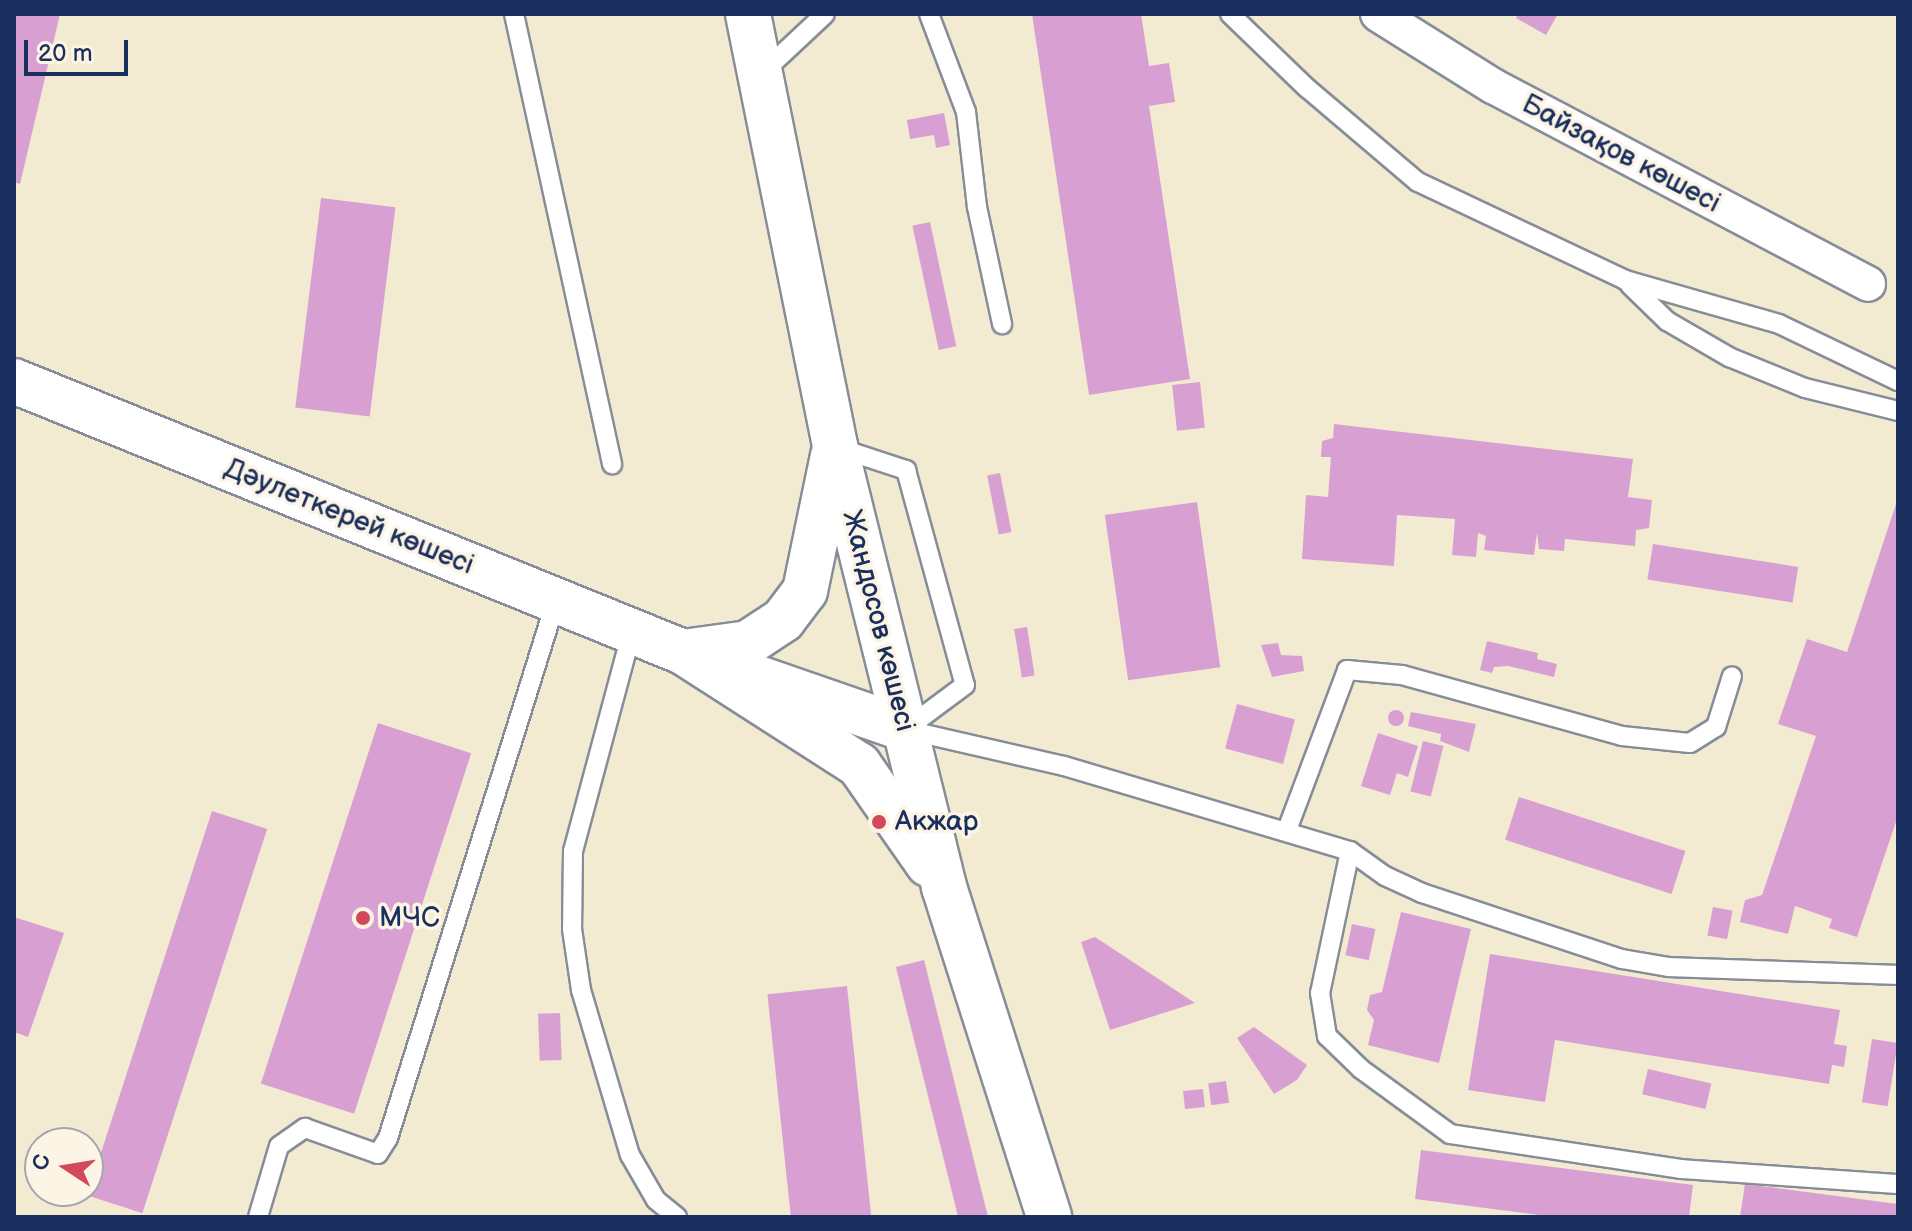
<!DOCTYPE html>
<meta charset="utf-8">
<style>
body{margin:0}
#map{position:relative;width:1912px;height:1231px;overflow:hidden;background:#f3ebd1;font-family:"Balsamiq Sans",sans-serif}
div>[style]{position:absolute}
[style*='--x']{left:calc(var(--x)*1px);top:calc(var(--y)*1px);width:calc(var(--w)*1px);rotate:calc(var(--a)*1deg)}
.building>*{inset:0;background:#d8a0d2;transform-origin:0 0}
.round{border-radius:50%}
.roads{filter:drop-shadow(2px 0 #878d98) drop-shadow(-2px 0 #878d98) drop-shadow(0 2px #878d98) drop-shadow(0 -2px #878d98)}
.lane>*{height:18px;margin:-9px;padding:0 9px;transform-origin:9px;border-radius:9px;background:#fff}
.street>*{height:34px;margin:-17px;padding:0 17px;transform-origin:17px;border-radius:17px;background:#fff}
.secondary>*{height:44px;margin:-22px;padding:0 22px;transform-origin:22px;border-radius:22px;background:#fff}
.primary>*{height:44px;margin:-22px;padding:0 22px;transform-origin:22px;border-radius:22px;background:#fff}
.dots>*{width:22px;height:22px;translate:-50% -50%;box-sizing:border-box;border:4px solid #fcf5e5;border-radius:50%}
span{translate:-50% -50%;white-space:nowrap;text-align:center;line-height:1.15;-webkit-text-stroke:7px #fcf5e5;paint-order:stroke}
.street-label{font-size:28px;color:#1b2f5e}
.poi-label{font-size:28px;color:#1b2f5e}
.left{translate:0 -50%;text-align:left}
.frame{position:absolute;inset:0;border:16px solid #1b2f5e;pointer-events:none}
.north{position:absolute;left:24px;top:1127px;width:80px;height:80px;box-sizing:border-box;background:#fcf5e5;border:2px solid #a2a6af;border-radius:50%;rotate:282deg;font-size:22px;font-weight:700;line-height:32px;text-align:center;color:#1b2f5e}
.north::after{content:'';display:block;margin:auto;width:28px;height:36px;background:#d1495b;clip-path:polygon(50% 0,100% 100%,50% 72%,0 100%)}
.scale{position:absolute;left:24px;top:40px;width:104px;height:36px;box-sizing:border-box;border:4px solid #1b2f5e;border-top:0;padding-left:10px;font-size:24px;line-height:28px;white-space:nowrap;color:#1b2f5e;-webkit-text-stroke:6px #fcf5e5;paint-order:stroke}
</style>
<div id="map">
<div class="building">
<i style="clip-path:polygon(14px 14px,60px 14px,20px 184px,14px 182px)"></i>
<i style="clip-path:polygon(1032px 14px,1141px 14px,1149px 66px,1169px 63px,1175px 102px,1149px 106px,1190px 379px,1089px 395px)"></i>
<i style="clip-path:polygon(1518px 14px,1558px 14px,1546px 35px,1516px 18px)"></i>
<i style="clip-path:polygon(944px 113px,950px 145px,936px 148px,934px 135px,910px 139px,907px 120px)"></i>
<i style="left:321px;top:198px;width:75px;height:211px;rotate:7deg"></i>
<i style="left:930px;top:222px;width:127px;height:18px;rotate:78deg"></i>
<i style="left:1200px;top:382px;width:46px;height:28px;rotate:84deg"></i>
<i style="clip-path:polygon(1334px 424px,1633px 459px,1628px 497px,1652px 500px,1649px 528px,1636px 530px,1635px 546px,1565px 539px,1564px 551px,1539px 549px,1537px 533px,1534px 555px,1484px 550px,1486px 536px,1478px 533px,1476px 557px,1452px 555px,1455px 519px,1397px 515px,1394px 566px,1302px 559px,1306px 495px,1328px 497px,1331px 457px,1321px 457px,1322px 441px,1333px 438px)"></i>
<i style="left:1000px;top:473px;width:60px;height:13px;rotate:79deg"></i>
<i style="clip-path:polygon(1897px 501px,1898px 816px,1857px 937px,1829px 928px,1832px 919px,1795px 906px,1788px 934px,1740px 922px,1745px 900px,1762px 895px,1816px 736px,1778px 724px,1807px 639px,1847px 652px)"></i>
<i style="left:1197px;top:502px;width:167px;height:93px;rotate:82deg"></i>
<i style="left:1653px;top:544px;width:147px;height:36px;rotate:9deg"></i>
<i style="left:1027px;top:627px;width:49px;height:13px;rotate:81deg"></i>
<i style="clip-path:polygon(1487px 641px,1538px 653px,1537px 659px,1557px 664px,1554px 677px,1508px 666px,1494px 667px,1492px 673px,1480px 670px)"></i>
<i style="clip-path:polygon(1278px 643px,1281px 655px,1302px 656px,1304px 671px,1272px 677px,1261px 645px)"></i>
<i style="left:1237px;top:704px;width:60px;height:46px;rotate:15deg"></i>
<i class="round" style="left:1388px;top:710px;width:16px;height:16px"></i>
<i style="clip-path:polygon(1411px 712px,1476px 724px,1469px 752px,1440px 741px,1441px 734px,1408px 726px)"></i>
<i style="left:378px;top:723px;width:98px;height:379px;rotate:18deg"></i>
<i style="clip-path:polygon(1378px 733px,1418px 746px,1408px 777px,1397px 773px,1390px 795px,1361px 786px)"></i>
<i style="left:1423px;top:741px;width:21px;height:52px;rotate:14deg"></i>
<i style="left:1519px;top:797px;width:175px;height:45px;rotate:18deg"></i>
<i style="left:212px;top:811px;width:58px;height:404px;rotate:18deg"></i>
<i style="left:1713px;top:907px;width:20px;height:29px;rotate:11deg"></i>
<i style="clip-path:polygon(1401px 912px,1471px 929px,1439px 1063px,1368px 1045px,1374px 1020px,1367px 1010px,1370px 995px,1382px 992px)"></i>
<i style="clip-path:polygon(14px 917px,64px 933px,28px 1037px,14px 1032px)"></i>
<i style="left:1352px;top:924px;width:24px;height:32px;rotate:12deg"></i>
<i style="clip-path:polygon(1095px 937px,1195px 1003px,1110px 1030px,1081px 942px)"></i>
<i style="clip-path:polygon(1490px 954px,1840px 1010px,1834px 1044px,1847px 1046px,1844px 1067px,1832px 1065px,1829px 1084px,1555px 1040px,1545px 1102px,1468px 1090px)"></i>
<i style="left:924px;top:960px;width:265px;height:29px;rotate:76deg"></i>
<i style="left:847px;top:986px;width:232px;height:80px;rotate:84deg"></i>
<i style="left:560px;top:1013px;width:47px;height:22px;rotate:88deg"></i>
<i style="clip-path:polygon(1254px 1027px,1307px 1065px,1297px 1080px,1274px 1094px,1237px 1038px)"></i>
<i style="left:1872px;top:1039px;width:26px;height:64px;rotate:9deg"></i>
<i style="left:1648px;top:1069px;width:65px;height:26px;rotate:13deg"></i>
<i style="left:1226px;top:1081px;width:22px;height:18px;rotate:82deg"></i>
<i style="left:1203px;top:1089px;width:18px;height:20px;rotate:84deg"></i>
<i style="clip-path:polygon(1421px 1150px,1693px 1185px,1689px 1217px,1554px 1217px,1415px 1199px)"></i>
<i style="clip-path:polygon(1745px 1184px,1898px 1204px,1898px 1217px,1740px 1217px)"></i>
</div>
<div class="roads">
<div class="lane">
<i style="--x:514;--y:14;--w:461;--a:77.7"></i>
<i style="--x:929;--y:14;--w:105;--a:69.3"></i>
<i style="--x:966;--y:112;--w:96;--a:83.4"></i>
<i style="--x:977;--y:207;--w:120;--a:77.9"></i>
<i style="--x:1230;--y:14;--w:107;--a:43.9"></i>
<i style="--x:1307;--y:88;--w:145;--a:40.3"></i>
<i style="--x:1418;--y:182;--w:229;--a:25.3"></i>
<i style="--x:1625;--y:280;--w:160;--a:15.9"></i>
<i style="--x:1779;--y:324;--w:132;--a:25.6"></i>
<i style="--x:762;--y:73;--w:86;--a:-43.1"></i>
<i style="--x:1630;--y:285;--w:52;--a:44.2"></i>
<i style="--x:1667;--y:321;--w:72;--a:30.1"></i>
<i style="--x:1729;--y:357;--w:82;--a:22.2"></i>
<i style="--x:1805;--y:388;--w:96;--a:13.9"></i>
<i style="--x:839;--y:448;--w:71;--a:18.2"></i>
<i style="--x:906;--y:470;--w:223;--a:74.7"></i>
<i style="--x:965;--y:685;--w:72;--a:143.4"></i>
<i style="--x:632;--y:631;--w:228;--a:105"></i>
<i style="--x:573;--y:851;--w:78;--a:90.7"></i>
<i style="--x:572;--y:929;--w:62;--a:81.6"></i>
<i style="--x:581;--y:990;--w:172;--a:73.5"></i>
<i style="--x:630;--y:1155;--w:52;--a:60"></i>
<i style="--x:656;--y:1200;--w:27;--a:39"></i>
<i style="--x:907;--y:730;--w:161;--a:12.9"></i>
<i style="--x:1064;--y:766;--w:298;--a:16.6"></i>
<i style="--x:1350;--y:851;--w:145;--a:101.9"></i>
<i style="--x:1320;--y:993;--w:44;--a:80.8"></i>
<i style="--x:1327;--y:1036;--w:47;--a:44.1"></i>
<i style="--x:1361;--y:1069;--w:110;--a:36.1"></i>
<i style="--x:1450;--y:1134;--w:234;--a:8.6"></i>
<i style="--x:1681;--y:1169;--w:218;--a:4"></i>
<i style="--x:1287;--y:830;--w:171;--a:-69.4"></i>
<i style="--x:1347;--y:670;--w:55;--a:5.2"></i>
<i style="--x:1402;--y:675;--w:228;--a:15.5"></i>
<i style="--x:1622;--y:736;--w:68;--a:5.9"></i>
<i style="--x:1690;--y:743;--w:31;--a:-32"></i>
<i style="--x:1716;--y:727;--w:53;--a:-72.6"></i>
<i style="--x:1350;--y:851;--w:43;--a:35.5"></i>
<i style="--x:1385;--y:876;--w:41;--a:24.7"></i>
<i style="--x:1422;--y:893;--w:211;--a:18.3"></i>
<i style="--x:1622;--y:959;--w:48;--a:9.7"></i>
<i style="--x:1669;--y:967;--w:229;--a:2"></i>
<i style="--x:258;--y:1217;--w:74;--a:-73.5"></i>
<i style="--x:279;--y:1146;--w:32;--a:-35"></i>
<i style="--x:305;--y:1128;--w:77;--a:19.6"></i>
<i style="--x:378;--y:1154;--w:19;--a:-58"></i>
<i style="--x:388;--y:1138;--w:563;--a:-72.63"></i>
</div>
<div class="street">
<i style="--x:1378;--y:14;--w:136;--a:32.1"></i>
<i style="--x:1493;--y:86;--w:424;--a:27.8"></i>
</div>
<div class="secondary">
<i style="--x:14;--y:381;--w:722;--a:22.05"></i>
<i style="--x:683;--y:652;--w:235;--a:19.1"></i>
</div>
<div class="primary">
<i style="--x:748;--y:14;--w:441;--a:78.6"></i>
<i style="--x:835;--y:446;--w:454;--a:76.1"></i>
<i style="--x:944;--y:887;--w:346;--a:72.3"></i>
<i style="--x:683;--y:652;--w:209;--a:32.7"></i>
<i style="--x:859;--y:765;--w:121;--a:55.1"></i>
<i style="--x:683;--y:652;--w:66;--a:-7.9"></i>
<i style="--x:748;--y:643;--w:42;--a:-33.3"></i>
<i style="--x:783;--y:620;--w:36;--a:-53"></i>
<i style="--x:805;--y:591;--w:138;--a:-78.3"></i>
</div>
</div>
<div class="dots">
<i style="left:879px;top:822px;background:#d1495b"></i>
<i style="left:363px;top:918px;background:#d1495b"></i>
</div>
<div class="street-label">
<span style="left:1621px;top:154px;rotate:28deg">Байзақов көшесі</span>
<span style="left:349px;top:517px;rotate:22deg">Дәулеткерей көшесі</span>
<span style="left:878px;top:621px;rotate:76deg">Жандосов көшесі</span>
</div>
<div class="poi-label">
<span class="left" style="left:895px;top:822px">Акжар</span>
<span class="left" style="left:379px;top:918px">МЧС</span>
</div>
<div class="frame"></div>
<div class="north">С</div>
<div class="scale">20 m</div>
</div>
